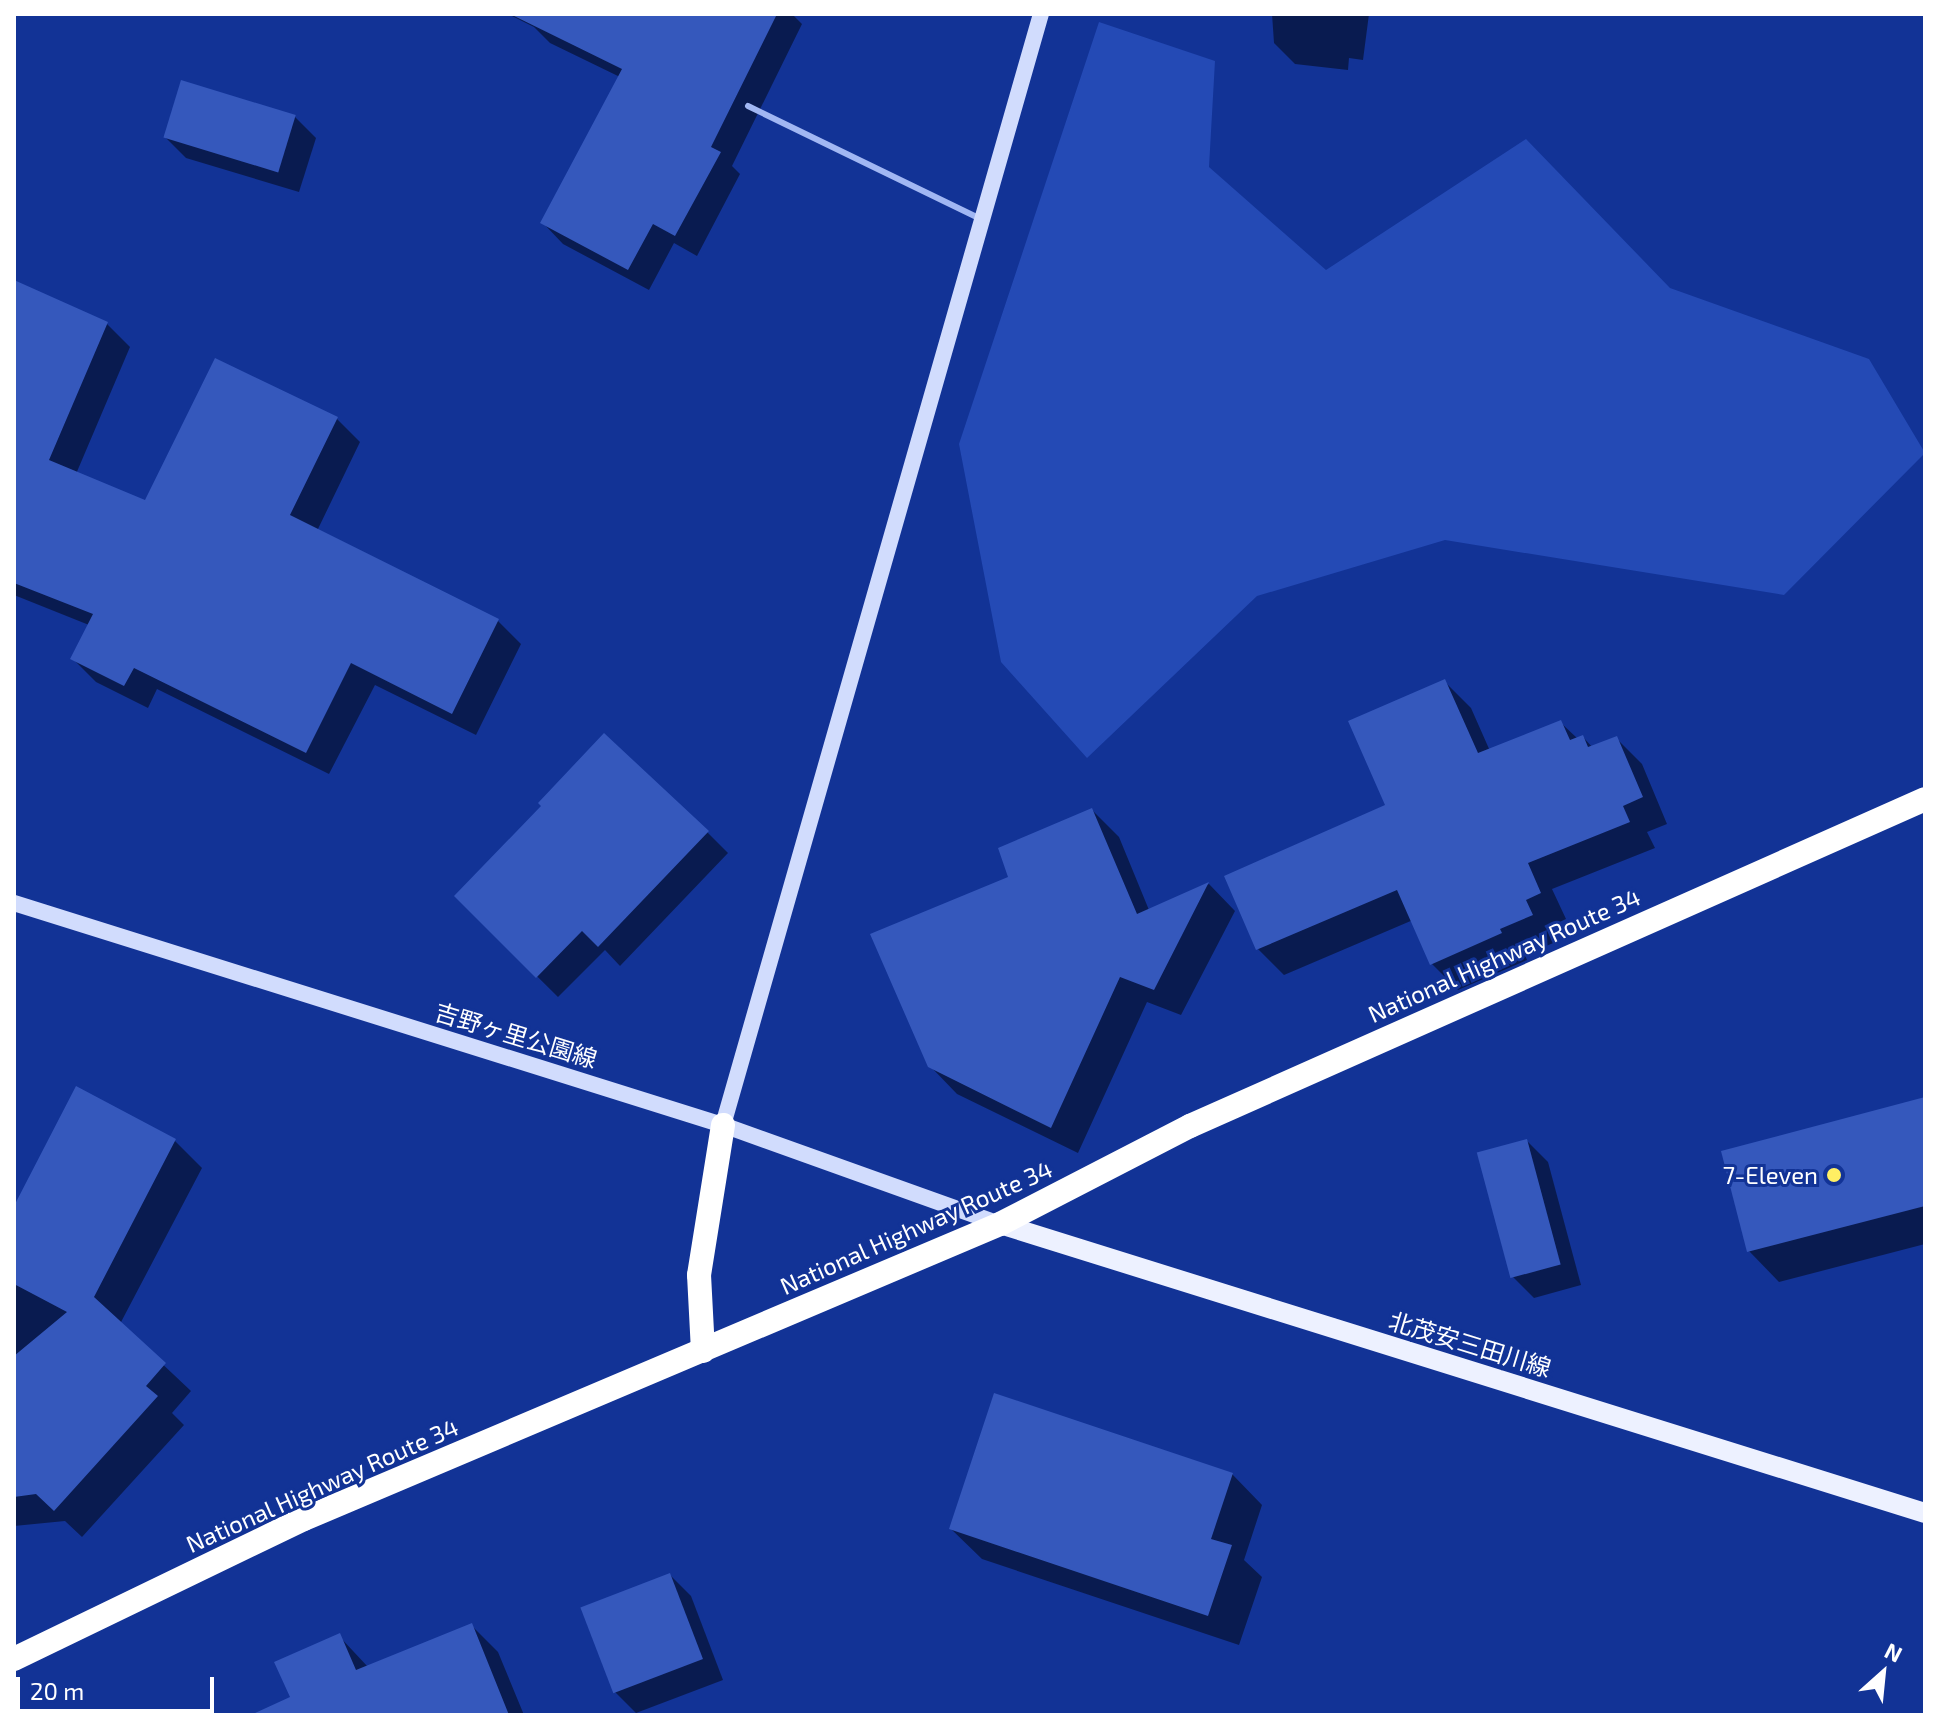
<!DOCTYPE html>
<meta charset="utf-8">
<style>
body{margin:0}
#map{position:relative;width:1939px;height:1729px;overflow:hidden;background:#123396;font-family:"Exo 2","Noto Sans JP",sans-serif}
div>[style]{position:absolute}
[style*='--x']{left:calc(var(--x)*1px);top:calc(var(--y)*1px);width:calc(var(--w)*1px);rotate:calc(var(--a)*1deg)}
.green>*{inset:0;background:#244ab5}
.shadow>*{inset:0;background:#0007}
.building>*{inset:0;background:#3558bc;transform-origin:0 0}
.lane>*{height:6px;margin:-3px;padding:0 3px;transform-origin:3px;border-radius:3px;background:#a1b7f3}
.secondary>*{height:16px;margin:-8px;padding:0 8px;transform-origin:8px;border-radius:8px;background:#d1dcfd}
.primary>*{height:20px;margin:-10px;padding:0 10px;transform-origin:10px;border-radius:10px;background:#edf1ff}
.highway>*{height:24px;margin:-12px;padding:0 12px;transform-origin:12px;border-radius:12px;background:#fff}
.dots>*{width:22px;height:22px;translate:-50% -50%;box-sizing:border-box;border:4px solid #123396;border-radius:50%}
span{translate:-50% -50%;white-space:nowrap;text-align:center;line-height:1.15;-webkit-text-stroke:6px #123396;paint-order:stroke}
.street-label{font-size:24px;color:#fff}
.poi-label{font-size:24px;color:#fff}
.right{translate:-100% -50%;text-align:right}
.frame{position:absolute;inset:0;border:16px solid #fff;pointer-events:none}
.north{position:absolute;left:1843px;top:1633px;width:80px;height:80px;-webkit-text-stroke:6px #123396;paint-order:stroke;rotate:27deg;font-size:22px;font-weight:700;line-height:32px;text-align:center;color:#fff}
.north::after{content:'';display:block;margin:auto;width:28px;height:36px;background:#fff;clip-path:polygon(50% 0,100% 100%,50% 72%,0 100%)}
.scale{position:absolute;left:16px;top:1677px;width:198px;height:36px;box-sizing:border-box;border:4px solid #fff;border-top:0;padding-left:10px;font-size:24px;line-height:28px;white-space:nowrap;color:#fff;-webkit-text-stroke:6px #123396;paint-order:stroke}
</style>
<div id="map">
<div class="green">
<i style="clip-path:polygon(1099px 22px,1215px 61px,1209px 167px,1326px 270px,1526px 139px,1670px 288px,1869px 359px,1925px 453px,1784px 595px,1445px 540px,1257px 596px,1087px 758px,1001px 662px,959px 444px)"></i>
</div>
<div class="shadow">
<i style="clip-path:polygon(508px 14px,792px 14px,802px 24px,732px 166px,740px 174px,697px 256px,674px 243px,649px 290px,563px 244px,543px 223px,620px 77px,550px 43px,534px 27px)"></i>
<i style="clip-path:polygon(1272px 14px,1369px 14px,1363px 60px,1349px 58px,1348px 70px,1295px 64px,1274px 43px)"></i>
<i style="clip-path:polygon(295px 117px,316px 138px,299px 192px,186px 158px,165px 137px)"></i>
<i style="clip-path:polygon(14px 282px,107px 324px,130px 347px,76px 474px,146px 503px,336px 418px,360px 442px,317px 531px,498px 621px,521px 644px,476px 735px,375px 685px,329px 774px,157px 689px,148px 708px,96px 682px,72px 658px,89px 625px,14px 595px)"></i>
<i style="clip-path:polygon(1445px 682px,1471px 708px,1490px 751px,1560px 722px,1578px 739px,1583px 737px,1593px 748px,1616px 738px,1642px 764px,1667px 824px,1647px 832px,1655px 848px,1552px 889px,1566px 919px,1551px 926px,1558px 941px,1525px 955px,1527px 960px,1458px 990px,1432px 964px,1413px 920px,1284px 975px,1258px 949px,1226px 877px,1388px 806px)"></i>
<i style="clip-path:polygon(544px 806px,707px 832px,728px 853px,620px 966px,605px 950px,558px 997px,456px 896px)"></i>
<i style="clip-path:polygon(1092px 810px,1119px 837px,1149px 910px,1209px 884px,1235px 911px,1181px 1015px,1147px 1002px,1078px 1153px,957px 1094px,930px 1066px,1011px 878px)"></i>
<i style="clip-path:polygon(1925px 1108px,1925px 1244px,1779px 1282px,1749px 1251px)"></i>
<i style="clip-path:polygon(175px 1141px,202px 1168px,120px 1324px,191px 1391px,172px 1413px,184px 1425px,82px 1537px,65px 1521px,14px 1526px,14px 1210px)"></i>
<i style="clip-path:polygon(1527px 1141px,1548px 1162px,1581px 1285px,1534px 1298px,1513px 1277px)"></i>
<i style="clip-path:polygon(1232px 1474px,1262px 1505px,1244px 1560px,1262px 1577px,1239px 1645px,982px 1559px,951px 1529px)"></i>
<i style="clip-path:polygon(670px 1575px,691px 1596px,723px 1680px,636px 1713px,615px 1692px)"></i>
<i style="clip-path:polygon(471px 1625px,498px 1652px,524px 1715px,300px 1715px,339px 1636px,368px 1667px)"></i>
</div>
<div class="building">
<i style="clip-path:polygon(510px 14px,777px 14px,711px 147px,721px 152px,675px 236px,653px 224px,628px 270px,540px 223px,622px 69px)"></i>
<i style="left:181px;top:80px;width:120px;height:60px;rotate:17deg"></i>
<i style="clip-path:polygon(14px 280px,108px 322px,49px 460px,145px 500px,215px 358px,338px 417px,290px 515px,499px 619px,452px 714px,351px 663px,306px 753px,134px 668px,124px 686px,70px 659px,93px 614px,14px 583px)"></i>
<i style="clip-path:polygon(1445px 679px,1478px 753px,1561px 720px,1570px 740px,1583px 735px,1588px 747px,1617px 736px,1643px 797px,1623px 806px,1630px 822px,1528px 863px,1541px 893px,1526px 900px,1533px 915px,1500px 929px,1502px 933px,1430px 965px,1397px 890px,1256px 950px,1224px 876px,1385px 805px,1348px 721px)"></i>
<i style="clip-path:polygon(604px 733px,709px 831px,598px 947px,582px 931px,536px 978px,454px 896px,541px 806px,538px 803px)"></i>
<i style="clip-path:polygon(1092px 808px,1137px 914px,1209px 882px,1154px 990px,1120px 977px,1051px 1128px,928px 1067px,870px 934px,1008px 877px,998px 848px)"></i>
<i style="clip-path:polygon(76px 1086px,176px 1139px,94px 1297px,166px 1363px,146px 1386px,158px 1396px,54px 1511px,36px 1494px,14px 1497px,14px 1356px,67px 1312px,14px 1284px,14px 1206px)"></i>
<i style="clip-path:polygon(1925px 1097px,1925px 1206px,1747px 1252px,1721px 1151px)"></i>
<i style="left:1527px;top:1139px;width:130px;height:52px;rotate:75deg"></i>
<i style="clip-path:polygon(994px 1393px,1233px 1473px,1211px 1539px,1232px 1545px,1208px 1616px,949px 1529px)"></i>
<i style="left:670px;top:1573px;width:92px;height:96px;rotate:69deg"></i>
<i style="clip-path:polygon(472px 1623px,509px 1715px,251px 1715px,290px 1697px,274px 1662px,340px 1633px,356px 1670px)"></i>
</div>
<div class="lane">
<i style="--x:748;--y:106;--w:257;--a:25.9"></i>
</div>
<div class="secondary">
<i style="--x:14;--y:903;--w:743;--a:17.39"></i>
<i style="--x:723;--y:1125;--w:294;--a:19.7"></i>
<i style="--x:723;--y:1125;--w:1156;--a:-74.03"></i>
</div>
<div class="primary">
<i style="--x:1000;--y:1224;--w:969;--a:17.35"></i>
</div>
<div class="highway">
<i style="--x:703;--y:1351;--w:76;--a:-93"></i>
<i style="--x:699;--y:1275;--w:152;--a:-80.9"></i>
<i style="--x:14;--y:1659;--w:322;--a:-25.8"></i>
<i style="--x:304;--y:1519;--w:756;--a:-22.97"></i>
<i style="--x:1000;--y:1224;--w:214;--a:-27.3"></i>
<i style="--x:1190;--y:1126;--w:804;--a:-23.98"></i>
</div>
<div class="dots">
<i style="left:1834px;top:1175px;background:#ffef63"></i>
</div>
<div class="street-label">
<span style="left:1504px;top:955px;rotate:-24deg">National Highway Route 34</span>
<span style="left:516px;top:1035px;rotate:17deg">吉野ヶ里公園線</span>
<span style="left:916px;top:1227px;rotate:-24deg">National Highway Route 34</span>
<span style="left:1470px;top:1344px;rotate:17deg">北茂安三田川線</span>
<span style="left:322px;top:1485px;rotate:-24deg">National Highway Route 34</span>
</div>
<div class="poi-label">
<span class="right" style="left:1818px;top:1175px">7-Eleven</span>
</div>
<div class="frame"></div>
<div class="north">N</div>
<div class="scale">20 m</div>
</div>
